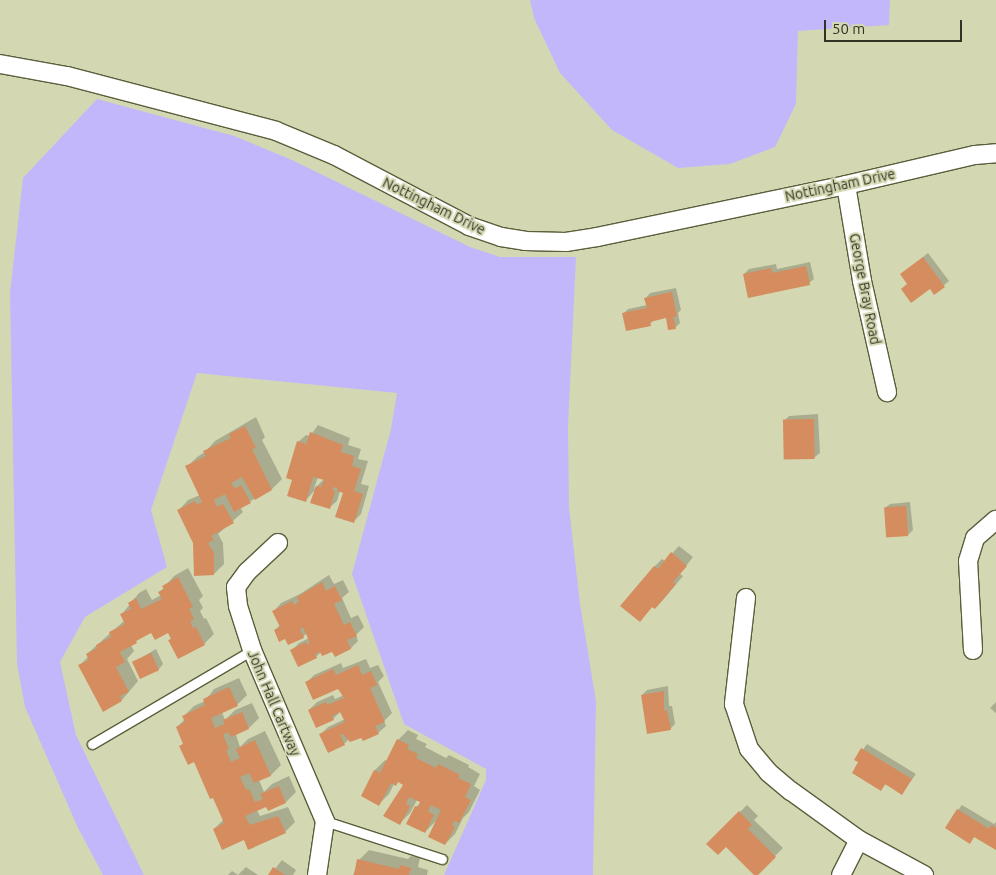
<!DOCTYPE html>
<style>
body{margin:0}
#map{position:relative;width:996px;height:875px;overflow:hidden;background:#d4d8b2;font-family:Ubuntu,sans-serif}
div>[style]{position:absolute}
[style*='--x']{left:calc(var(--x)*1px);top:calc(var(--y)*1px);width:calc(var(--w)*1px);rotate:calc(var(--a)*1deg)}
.green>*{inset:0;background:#c2b7fb}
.shadow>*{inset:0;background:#0003}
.building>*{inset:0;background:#d58c5e;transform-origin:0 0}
.roads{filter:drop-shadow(1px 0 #5b5e3b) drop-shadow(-1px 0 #5b5e3b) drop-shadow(0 1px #5b5e3b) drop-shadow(0 -1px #5b5e3b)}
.lane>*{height:9px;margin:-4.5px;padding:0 4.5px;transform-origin:4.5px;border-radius:4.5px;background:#fff}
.street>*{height:18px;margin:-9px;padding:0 9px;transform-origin:9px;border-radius:9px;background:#fff}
span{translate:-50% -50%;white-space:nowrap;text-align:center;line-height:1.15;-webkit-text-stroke:4px #d4d8b2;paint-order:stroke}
.street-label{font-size:14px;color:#323324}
.scale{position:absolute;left:824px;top:20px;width:138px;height:22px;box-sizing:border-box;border:2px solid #323324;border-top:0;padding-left:6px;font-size:15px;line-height:18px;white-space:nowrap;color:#323324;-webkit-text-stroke:4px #d4d8b2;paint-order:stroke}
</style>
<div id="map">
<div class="green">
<i style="clip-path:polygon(530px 0,890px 0,889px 25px,798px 31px,796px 104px,775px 147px,730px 164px,678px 168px,612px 130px,560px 73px,534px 18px)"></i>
<i style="clip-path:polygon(97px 99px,234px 136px,292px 160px,470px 247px,500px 257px,576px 257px,568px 426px,569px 507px,580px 604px,596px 701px,593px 875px,444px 875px,486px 780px,486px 769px,404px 724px,352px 574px,391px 429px,397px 393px,197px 373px,151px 510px,167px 567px,85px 617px,60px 662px,76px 735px,144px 875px,103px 875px,78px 828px,25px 707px,17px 664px,10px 293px,23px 178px)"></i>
</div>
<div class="shadow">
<i style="clip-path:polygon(928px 253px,949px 281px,935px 293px,930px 287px,908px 283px,907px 270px)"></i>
<i style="clip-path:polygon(810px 262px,814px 279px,809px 283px,744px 274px,749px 269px,776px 264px,777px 269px)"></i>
<i style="clip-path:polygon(676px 288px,681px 310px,678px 313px,680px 323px,675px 328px,667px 316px,655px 319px,650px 324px,624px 313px,628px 309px,647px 305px,646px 298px,650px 293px)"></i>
<i style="clip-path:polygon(818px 414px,820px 453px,815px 457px,785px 458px,784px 421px,789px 416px)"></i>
<i style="clip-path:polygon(256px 417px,265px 437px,262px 440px,282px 479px,272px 489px,240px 507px,243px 512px,218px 534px,223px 543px,224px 564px,214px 574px,194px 543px,179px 510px,188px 500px,200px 495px,187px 467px,197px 457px,205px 452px,215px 441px)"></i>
<i style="clip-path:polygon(evenodd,318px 425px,350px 438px,348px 445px,361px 449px,358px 459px,368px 461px,361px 484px,369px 486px,361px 514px,353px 522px,344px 492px,340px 491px,337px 501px,329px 508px,315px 490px,305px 501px,293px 479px,298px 442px,306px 435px,310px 436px,318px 425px,318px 477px,324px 479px,314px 489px,318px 477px)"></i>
<i style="clip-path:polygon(910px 502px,913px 530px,908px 535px,885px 508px,890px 504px)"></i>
<i style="clip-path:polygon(679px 546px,693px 557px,680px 574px,683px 576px,663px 600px,655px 608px,653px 606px,647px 613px,622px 606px,655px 566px,662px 559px,665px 561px)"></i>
<i style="clip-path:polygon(188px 568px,203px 596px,199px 600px,203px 608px,200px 611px,204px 619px,206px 618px,214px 634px,204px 644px,178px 657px,169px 631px,152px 631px,142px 637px,131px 645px,134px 651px,127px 659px,138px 681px,122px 700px,80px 665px,88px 657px,87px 654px,125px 620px,122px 614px,139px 593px,146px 589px,152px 600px,161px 595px,160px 592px,174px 576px)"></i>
<i style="clip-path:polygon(329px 575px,334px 584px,343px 580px,349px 592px,342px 598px,351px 618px,358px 615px,364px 627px,356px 635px,358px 641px,351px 648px,321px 652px,316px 657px,292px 650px,299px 643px,309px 638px,307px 633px,303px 637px,286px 637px,275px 630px,280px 625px,274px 611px,281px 603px,300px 594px)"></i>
<i style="clip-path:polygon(156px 649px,163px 664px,159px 669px,141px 677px,134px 662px)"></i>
<i style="clip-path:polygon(366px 659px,370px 668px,378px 665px,384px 676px,378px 682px,392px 713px,384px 721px,386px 726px,378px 733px,349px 739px,344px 744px,321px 734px,328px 727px,345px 719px,341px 711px,333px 719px,309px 710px,317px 702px,333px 695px,335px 699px,344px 695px,338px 688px,307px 682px,314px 675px,341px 663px,343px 668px)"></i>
<i style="clip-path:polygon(239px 678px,247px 695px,237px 705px,222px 712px,225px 720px,235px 710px,252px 703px,259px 718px,249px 728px,236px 735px,240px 747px,248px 739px,265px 731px,281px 765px,271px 775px,259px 780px,264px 792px,272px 784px,289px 776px,296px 792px,286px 802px,269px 809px,267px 805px,257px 810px,260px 816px,288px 807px,295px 822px,285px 832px,244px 838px,214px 829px,224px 819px,194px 761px,181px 746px,184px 743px,177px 727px,185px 719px,184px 716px,194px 706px,205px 701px,214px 689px)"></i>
<i style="clip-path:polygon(668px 686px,669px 706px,672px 706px,675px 724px,670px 729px,642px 695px,647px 690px)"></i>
<i style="clip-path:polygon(996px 702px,996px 713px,990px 708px)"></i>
<i style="clip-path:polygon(408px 730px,418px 735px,416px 739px,427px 744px,425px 747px,446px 758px,449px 755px,469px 765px,468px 767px,480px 774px,474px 786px,480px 790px,469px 812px,463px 818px,455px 834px,445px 844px,438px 819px,425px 832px,416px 807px,421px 802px,417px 800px,410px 813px,400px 823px,404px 784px,399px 781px,394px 784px,389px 794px,379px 804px,363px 796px,375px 770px,385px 760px,387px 761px,398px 740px)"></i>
<i style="clip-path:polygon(867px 744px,916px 774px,902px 793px,886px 784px,881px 789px,856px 759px)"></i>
<i style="clip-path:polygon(747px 805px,758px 816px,754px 820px,783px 848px,756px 875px,726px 845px,708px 844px)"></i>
<i style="clip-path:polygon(962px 805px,994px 824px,996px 822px,996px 849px,975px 836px,970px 842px,958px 810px)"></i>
<i style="clip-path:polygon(369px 850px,408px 859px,411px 856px,420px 858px,418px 867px,428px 870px,427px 875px,353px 875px,359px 860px)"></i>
<i style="clip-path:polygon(282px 860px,296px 870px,293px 875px,270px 875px)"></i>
<i style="clip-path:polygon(246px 867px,258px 875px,228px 875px,232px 871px,238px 875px)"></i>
</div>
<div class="building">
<i style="clip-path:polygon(923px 257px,945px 287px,934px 295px,930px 289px,911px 303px,901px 289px,907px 284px,900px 274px)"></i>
<i style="clip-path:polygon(806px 266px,810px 285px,748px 298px,743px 274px,771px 268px,772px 273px)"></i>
<i style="clip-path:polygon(672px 292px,677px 316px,673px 317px,676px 329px,668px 330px,666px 318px,650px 322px,651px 326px,626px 331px,622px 313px,647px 308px,644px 298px)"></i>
<i style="left:814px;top:419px;width:40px;height:31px;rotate:89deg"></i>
<i style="clip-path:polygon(245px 426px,256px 448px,252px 449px,272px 490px,255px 500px,242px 477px,231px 483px,235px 489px,241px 485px,251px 503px,234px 512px,225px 494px,214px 500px,217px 507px,223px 504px,234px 523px,211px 536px,214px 540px,208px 543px,214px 553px,214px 575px,194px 576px,193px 543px,177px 510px,195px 501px,197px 505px,202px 502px,185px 466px,206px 456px,203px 451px,231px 438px,229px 434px)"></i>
<i style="clip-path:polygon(310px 432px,343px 445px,341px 452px,354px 456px,352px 466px,361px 469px,354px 491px,363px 494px,354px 523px,335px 517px,343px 493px,337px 491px,338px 488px,334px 487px,332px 490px,335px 491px,330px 509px,310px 503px,316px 486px,321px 487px,324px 480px,313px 477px,306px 502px,287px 496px,292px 480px,286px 478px,297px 441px,306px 444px)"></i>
<i style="left:906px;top:506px;width:30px;height:22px;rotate:86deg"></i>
<i style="clip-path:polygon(671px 552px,687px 566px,673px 582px,676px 584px,655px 609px,652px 607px,640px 622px,620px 606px,654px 566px,658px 569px)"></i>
<i style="clip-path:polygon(178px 577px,193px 607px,189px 609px,194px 619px,190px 621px,193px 628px,196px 627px,205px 645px,178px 659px,168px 640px,171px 639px,168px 633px,155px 640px,151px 633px,136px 641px,137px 643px,120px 652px,125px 662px,116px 667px,129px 692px,120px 696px,122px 701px,103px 712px,78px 665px,89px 660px,86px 654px,97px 648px,96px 645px,111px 637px,109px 632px,125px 624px,120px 614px,131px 609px,128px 603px,136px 598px,141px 609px,162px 599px,158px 592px,164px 589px,162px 586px)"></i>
<i style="clip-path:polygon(322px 582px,326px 591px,335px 586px,342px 600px,334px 604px,344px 625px,350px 622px,357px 636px,347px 640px,351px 649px,335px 657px,332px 652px,322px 656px,320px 652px,315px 654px,317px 658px,298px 667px,290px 650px,306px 642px,307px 645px,310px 643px,303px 627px,300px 629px,304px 638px,288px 645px,285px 639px,279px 642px,274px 630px,280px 627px,272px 611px,292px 601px,294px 605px,299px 602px,297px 597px)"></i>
<i style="left:151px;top:653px;width:19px;height:21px;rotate:65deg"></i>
<i style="clip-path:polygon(358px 665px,362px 675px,371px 671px,377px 685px,370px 688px,385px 722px,375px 726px,379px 734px,363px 741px,361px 738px,350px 742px,343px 734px,340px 735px,345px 745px,328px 753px,319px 734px,345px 722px,340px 712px,332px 716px,334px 720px,316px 728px,308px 710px,326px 702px,327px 705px,344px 698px,338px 689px,313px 700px,305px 682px,333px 669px,336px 675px)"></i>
<i style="clip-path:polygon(229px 687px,238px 706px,211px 718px,215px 728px,225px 724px,223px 720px,242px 712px,249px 729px,231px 737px,228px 732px,223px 735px,229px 749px,226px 750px,231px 762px,240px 758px,236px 749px,255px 740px,271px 776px,254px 783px,249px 773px,240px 777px,246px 790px,249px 789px,255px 802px,263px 799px,260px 794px,279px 786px,286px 803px,268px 811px,266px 807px,245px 816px,250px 825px,278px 816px,286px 833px,248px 850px,244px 840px,222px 850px,213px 829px,224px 823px,213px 798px,210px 799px,194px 762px,188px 765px,179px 746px,183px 744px,176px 727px,185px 722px,182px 716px,205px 705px,203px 699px)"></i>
<i style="clip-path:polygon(664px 691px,664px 711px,667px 710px,671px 730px,647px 734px,641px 695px)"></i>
<i style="clip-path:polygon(397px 739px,409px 745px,407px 749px,418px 754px,416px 758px,436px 768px,438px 764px,460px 775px,458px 778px,471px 784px,465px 797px,471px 800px,459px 823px,454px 821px,452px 825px,455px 827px,445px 845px,428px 837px,441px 810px,431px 805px,428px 811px,434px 815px,425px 833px,406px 824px,415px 806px,418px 807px,420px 802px,409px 797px,406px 804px,410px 806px,400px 825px,383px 816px,403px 785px,398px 782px,396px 786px,391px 783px,379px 806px,361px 796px,374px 770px,380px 773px)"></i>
<i style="clip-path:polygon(861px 748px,912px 779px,902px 795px,885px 784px,881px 791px,852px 773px,858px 762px,854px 760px)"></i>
<i style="clip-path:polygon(957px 809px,989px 829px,992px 825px,996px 828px,996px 850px,974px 837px,970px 844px,945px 828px)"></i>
<i style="clip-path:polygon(739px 811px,752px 825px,748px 829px,776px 857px,758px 875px,754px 875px,726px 847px,718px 855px,706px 844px)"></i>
<i style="clip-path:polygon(357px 859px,399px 869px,400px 865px,411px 868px,409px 875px,354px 875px)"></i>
<i style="clip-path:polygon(273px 867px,285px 875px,268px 875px)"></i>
</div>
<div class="roads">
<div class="lane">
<i style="--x:92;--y:744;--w:186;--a:-30.4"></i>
<i style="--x:325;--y:821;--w:123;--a:18"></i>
</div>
<div class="street">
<i style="--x:0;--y:64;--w:68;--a:10.2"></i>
<i style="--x:67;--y:76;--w:216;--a:14.7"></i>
<i style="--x:276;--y:131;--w:63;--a:22.5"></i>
<i style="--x:334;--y:155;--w:153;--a:27.7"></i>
<i style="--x:469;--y:226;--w:34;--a:19"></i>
<i style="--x:501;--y:237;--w:24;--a:9"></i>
<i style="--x:525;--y:241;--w:41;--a:1.4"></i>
<i style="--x:566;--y:242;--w:31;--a:-9"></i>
<i style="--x:597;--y:237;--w:254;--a:-11.8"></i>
<i style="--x:846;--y:185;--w:132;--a:-13.1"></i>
<i style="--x:975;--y:155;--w:21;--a:-5"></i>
<i style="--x:846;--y:185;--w:97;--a:80.5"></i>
<i style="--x:862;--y:281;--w:114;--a:77.3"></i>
<i style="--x:278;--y:543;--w:42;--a:136.9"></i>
<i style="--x:247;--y:572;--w:19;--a:126"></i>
<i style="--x:236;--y:587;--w:19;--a:84"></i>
<i style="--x:238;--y:606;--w:46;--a:72.3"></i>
<i style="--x:252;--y:650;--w:186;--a:66.9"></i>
<i style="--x:325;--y:821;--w:55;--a:98.4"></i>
<i style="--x:746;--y:598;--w:107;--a:96.5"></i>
<i style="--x:734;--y:704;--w:47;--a:71.6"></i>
<i style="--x:749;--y:749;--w:30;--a:50"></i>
<i style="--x:768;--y:772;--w:30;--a:40"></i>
<i style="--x:791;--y:791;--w:84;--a:35.8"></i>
<i style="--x:859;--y:840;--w:74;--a:28.3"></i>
<i style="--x:973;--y:650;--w:89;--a:-93.2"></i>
<i style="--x:968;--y:561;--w:24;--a:-73"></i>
<i style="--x:975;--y:538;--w:28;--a:-41"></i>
<i style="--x:841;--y:875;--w:39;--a:-63"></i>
</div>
</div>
<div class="street-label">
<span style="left:840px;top:185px;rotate:-12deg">Nottingham Drive</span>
<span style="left:434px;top:206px;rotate:26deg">Nottingham Drive</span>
<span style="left:865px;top:289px;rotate:79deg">George Bray Road</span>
<span style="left:274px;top:703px;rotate:67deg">John Hall Cartway</span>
</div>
<div class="scale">50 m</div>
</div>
